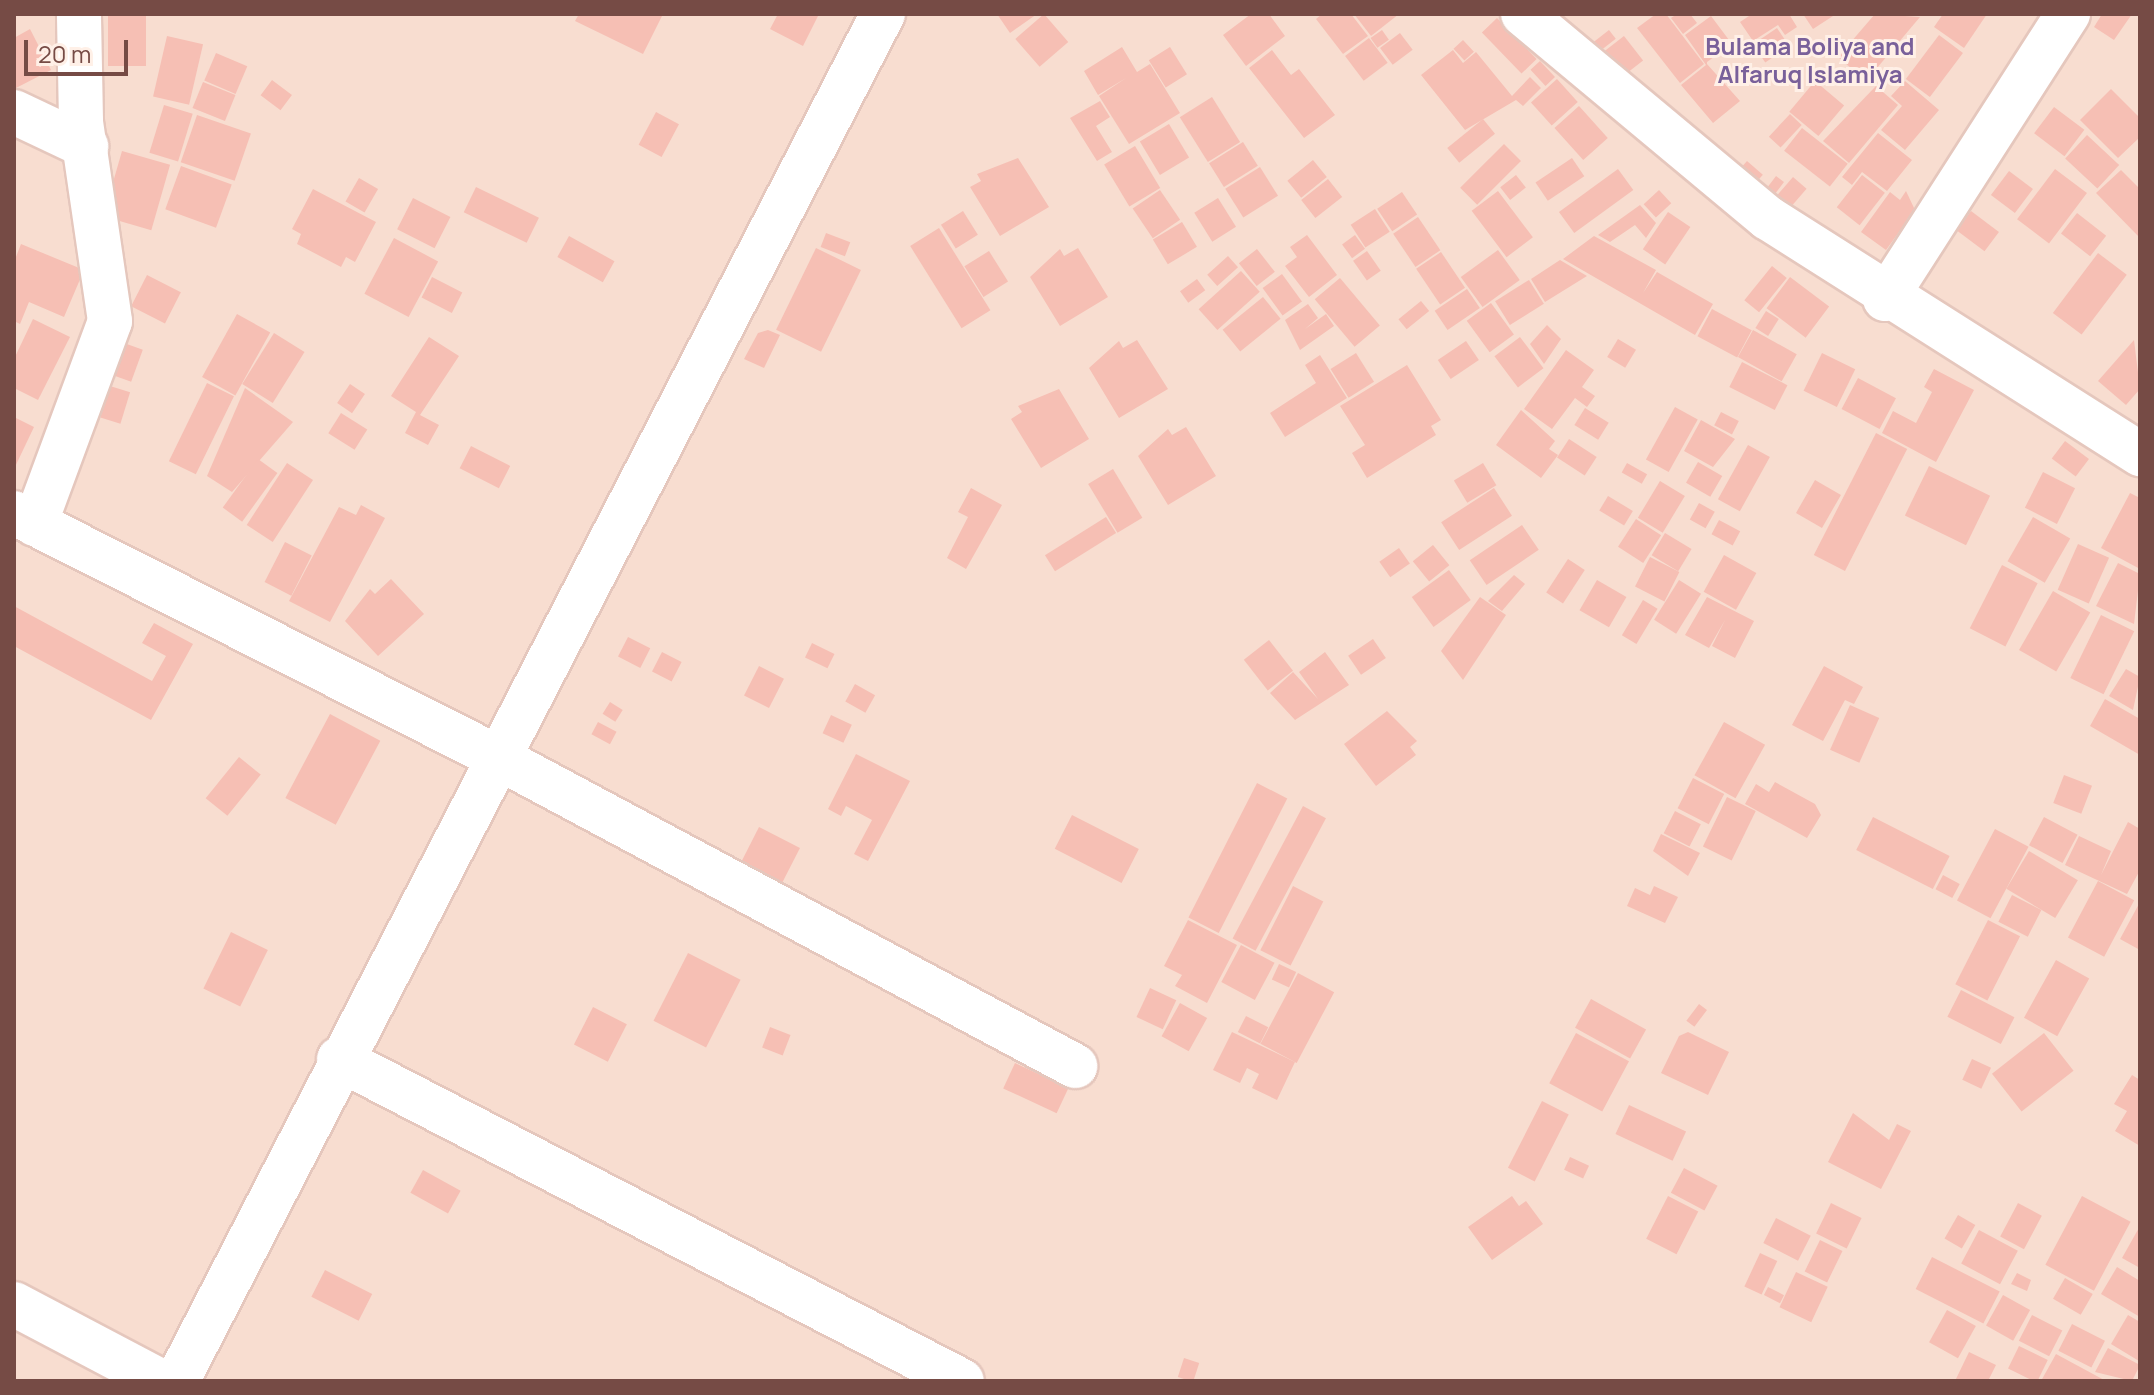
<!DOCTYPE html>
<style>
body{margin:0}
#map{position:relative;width:2154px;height:1395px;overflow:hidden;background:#feebdf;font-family:Manrope,sans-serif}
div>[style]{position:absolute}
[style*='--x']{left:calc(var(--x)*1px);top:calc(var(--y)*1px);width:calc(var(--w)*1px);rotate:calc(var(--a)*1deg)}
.residential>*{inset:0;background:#f8ddd0;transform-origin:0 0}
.building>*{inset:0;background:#f6bfb4;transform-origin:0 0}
.roads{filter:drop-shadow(2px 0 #e5c7bd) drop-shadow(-2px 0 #e5c7bd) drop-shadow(0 2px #e5c7bd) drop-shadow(0 -2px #e5c7bd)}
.minor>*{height:44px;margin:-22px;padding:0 22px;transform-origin:22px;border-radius:22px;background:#fff}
span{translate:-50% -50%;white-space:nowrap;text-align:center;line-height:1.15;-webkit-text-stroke:6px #fff0e7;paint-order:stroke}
.neighbourhood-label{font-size:24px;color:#79609a;font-weight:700}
.frame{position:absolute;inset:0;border:16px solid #764b45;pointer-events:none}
.scale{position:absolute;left:24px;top:40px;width:104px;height:36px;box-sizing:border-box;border:4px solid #764b45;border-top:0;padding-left:10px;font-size:24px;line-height:28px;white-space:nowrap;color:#764b45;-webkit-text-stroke:6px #fff0e7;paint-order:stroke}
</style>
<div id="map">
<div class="residential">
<i style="left:14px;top:14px;width:2126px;height:1367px"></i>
</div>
<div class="building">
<i style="clip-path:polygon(579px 14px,663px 14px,643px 54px,575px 21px)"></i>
<i style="clip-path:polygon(778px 14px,819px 14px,803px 46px,770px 29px)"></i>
<i style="clip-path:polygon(997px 14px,1037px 14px,1010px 33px)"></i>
<i style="left:1044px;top:14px;width:37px;height:38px;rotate:49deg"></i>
<i style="clip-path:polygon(1251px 14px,1269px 14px,1285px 36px,1246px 66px,1223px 35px)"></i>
<i style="clip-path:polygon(1322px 14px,1351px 14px,1368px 36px,1343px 54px,1316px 19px)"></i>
<i style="clip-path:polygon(1354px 14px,1399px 14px,1371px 36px)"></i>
<i style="clip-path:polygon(1656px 14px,1666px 14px,1704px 64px,1680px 83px,1637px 28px)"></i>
<i style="clip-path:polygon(1677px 14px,1690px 14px,1697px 23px,1683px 34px,1671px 18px)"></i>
<i style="clip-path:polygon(1752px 14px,1789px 14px,1797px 27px,1785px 35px,1778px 25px,1753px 41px,1740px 22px)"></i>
<i style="clip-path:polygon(1803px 14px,1832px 14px,1833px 16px,1813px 29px)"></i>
<i style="clip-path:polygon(1875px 14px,1920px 17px,1866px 81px,1838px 57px)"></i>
<i style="clip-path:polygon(1943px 14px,1987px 14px,1964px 48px,1934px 27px)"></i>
<i style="clip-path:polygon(2102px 14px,2132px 14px,2114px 40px,2094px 27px)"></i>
<i style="left:108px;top:15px;width:38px;height:51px"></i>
<i style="clip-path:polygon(1711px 16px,1732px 44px,1707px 62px,1707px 64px,1740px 101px,1713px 123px,1681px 85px,1706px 65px,1685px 35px)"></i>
<i style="left:1497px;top:18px;width:57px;height:21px;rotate:46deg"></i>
<i style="left:1777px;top:28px;width:22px;height:29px;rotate:56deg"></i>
<i style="clip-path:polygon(30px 29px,51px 70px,14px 89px,14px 38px)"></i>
<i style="left:1382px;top:30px;width:12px;height:14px;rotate:55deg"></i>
<i style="left:1609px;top:30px;width:11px;height:26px;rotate:52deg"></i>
<i style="left:1400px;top:33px;width:21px;height:25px;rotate:53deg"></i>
<i style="left:1939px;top:35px;width:30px;height:55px;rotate:37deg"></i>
<i style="left:167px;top:36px;width:37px;height:62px;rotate:13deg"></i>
<i style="left:1624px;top:36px;width:31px;height:31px;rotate:52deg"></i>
<i style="left:1369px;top:38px;width:31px;height:30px;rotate:53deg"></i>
<i style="left:1463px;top:40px;width:16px;height:13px;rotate:47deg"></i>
<i style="clip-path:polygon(1122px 47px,1137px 72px,1150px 64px,1180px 113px,1129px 144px,1099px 96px,1126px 78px,1098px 95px,1084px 71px)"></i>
<i style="left:1170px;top:47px;width:32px;height:25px;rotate:58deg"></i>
<i style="clip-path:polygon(1272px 50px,1291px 75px,1299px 69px,1335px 115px,1304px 138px,1249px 68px)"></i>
<i style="clip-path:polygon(1453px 50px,1463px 63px,1476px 52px,1512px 96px,1530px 77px,1541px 88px,1523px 106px,1516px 100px,1465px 130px,1421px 75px)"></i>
<i style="left:216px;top:53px;width:34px;height:30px;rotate:23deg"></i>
<i style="left:1540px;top:61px;width:22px;height:13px;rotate:47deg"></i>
<i style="left:1557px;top:79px;width:31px;height:35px;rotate:48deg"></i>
<i style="left:272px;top:80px;width:25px;height:19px;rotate:37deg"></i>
<i style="left:1815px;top:81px;width:38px;height:40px;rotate:40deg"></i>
<i style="clip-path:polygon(1905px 81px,1939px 110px,1905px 150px,1881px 130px,1902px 106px,1891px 96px)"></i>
<i style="left:203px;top:82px;width:35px;height:28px;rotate:22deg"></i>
<i style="clip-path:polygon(1876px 86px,1898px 105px,1849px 163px,1823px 141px)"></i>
<i style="clip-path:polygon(2111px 89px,2140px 118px,2140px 137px,2118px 158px,2080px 120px)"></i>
<i style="left:1212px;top:97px;width:53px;height:38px;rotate:58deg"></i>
<i style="clip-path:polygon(1100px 101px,1110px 117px,1096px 126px,1112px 152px,1097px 161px,1070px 118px)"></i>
<i style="left:164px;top:105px;width:30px;height:50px;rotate:17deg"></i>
<i style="left:1579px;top:106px;width:43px;height:33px;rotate:48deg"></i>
<i style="left:2054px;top:107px;width:38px;height:33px;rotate:37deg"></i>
<i style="left:656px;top:112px;width:26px;height:37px;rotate:28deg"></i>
<i style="left:1790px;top:114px;width:16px;height:31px;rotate:43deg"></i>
<i style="left:197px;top:115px;width:57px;height:50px;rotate:19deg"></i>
<i style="left:1483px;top:119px;width:19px;height:46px;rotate:51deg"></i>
<i style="left:1169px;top:124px;width:39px;height:34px;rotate:59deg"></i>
<i style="left:1802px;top:128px;width:58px;height:29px;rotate:38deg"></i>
<i style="clip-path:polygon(1878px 133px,1912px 160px,1887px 191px,1862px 172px,1852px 185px,1842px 177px)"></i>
<i style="left:2087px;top:135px;width:44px;height:32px;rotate:43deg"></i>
<i style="left:1243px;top:142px;width:28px;height:40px;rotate:58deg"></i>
<i style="left:1504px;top:144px;width:24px;height:62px;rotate:45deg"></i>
<i style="left:1135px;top:146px;width:49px;height:36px;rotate:59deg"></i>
<i style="left:122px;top:151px;width:50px;height:68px;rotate:16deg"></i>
<i style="clip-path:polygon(1018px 158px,1049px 207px,1000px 236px,970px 187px,981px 181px,977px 174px)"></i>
<i style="left:1572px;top:158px;width:22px;height:44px;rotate:56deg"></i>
<i style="left:1313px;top:160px;width:22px;height:33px;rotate:51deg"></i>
<i style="left:1747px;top:161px;width:21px;height:19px;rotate:41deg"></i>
<i style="left:181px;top:166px;width:54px;height:46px;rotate:20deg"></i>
<i style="left:1260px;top:167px;width:34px;height:41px;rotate:58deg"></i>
<i style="left:1618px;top:169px;width:26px;height:73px;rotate:54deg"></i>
<i style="left:2055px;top:169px;width:40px;height:63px;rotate:37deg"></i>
<i style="clip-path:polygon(2121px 170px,2140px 189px,2140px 238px,2096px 193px)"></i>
<i style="left:2009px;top:171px;width:30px;height:30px;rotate:37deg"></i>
<i style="left:1516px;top:175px;width:16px;height:20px;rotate:52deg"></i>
<i style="left:1862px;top:175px;width:29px;height:41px;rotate:38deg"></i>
<i style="left:1776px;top:176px;width:10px;height:26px;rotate:37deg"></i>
<i style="left:1793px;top:177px;width:18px;height:32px;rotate:41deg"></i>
<i style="left:359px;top:178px;width:22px;height:27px;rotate:30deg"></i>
<i style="left:1328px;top:179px;width:23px;height:34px;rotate:52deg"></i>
<i style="left:476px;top:187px;width:70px;height:28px;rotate:26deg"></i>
<i style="clip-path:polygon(313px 189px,376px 222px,355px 262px,346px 257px,341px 267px,297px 244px,301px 234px,292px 229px)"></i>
<i style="left:1160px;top:190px;width:36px;height:33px;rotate:56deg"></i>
<i style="left:1659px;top:190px;width:18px;height:21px;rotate:47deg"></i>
<i style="left:1498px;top:191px;width:58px;height:33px;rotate:53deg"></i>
<i style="clip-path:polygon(1906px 191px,1915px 210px,1886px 250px,1861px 232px,1890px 192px,1900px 200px)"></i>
<i style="left:1402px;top:192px;width:27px;height:30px;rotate:56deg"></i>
<i style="left:413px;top:198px;width:42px;height:35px;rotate:27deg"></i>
<i style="left:1218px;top:198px;width:34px;height:28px;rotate:58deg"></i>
<i style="clip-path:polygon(1640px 205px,1656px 223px,1646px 238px,1635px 225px,1610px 242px,1598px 235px)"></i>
<i style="left:1375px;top:209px;width:27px;height:29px;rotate:57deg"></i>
<i style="left:963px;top:211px;width:28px;height:26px;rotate:58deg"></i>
<i style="left:1971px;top:211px;width:35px;height:24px;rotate:37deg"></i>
<i style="left:1668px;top:212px;width:27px;height:45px;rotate:34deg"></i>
<i style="left:2077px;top:213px;width:37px;height:26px;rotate:38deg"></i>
<i style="left:1418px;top:217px;width:40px;height:30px;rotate:56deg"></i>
<i style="left:1182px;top:222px;width:29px;height:34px;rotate:59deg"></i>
<i style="left:939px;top:228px;width:97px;height:34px;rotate:58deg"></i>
<i style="left:826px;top:233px;width:26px;height:15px;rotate:21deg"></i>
<i style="clip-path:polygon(1307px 235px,1337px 275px,1309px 297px,1285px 266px,1297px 257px,1290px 247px)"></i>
<i style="left:1355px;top:235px;width:17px;height:16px;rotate:54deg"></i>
<i style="left:569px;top:236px;width:52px;height:24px;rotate:29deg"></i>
<i style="clip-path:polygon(1594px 236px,1656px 270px,1643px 293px,1657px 272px,1713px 304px,1695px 335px,1563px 259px)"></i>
<i style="left:394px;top:238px;width:50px;height:63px;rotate:28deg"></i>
<i style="clip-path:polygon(21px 244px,84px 270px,64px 317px,29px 302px,20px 324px,14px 321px,14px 262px)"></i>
<i style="left:816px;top:248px;width:50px;height:91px;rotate:26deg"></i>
<i style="clip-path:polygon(1078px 248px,1108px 297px,1060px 326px,1030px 277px,1060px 249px,1064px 256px)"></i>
<i style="left:1257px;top:249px;width:29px;height:23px;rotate:52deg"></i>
<i style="left:1498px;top:250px;width:37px;height:46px;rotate:54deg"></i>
<i style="left:989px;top:251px;width:36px;height:29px;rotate:58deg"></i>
<i style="left:1367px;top:251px;width:24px;height:17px;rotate:55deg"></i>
<i style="left:1441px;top:252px;width:43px;height:30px;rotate:56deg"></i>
<i style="left:2098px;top:253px;width:36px;height:75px;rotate:37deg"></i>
<i style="left:1228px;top:256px;width:15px;height:28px;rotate:48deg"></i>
<i style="clip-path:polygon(1560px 260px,1587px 276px,1545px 302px,1531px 279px)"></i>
<i style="left:1772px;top:266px;width:19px;height:44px;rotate:39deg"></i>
<i style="left:1241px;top:271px;width:28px;height:57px;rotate:48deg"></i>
<i style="left:1282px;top:274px;width:34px;height:24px;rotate:54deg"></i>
<i style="left:147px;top:275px;width:38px;height:35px;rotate:27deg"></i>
<i style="left:432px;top:277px;width:34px;height:23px;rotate:27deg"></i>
<i style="left:1790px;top:277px;width:49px;height:39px;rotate:37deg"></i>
<i style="left:1340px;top:278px;width:62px;height:33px;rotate:50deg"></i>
<i style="left:1197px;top:279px;width:14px;height:21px;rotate:54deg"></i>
<i style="left:1529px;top:280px;width:28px;height:40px;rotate:58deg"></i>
<i style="left:1467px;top:289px;width:23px;height:39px;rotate:56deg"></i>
<i style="left:1263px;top:297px;width:28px;height:52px;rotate:51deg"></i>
<i style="left:1421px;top:301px;width:13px;height:29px;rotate:51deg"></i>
<i style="left:1491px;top:303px;width:39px;height:30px;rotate:54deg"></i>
<i style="clip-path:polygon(1308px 304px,1318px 318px,1305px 329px,1326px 314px,1334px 326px,1300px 350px,1285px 320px)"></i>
<i style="left:1712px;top:309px;width:45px;height:31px;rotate:28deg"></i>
<i style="left:1766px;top:311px;width:15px;height:20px;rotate:32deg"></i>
<i style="left:237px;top:314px;width:38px;height:72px;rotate:29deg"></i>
<i style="clip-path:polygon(33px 319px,70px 337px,38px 400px,14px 388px,14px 359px)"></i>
<i style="clip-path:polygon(1547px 325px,1561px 339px,1544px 364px,1530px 344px)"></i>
<i style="clip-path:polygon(768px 330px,780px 335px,764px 368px,744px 359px,758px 333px)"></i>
<i style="left:1753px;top:330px;width:50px;height:31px;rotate:29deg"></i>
<i style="left:274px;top:333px;width:36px;height:60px;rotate:32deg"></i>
<i style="clip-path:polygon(429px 337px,459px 356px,420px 415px,439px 425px,428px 445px,405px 433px,416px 412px,391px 396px)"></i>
<i style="left:1520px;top:337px;width:39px;height:32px;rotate:53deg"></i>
<i style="left:1618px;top:339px;width:21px;height:21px;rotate:31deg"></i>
<i style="clip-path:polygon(1137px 340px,1168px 389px,1119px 418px,1089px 368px,1119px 341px,1123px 348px)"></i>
<i style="clip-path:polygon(2134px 340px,2140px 389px,2126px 405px,2098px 381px)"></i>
<i style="left:1466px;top:341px;width:23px;height:34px;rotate:56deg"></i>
<i style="left:124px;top:343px;width:20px;height:34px;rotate:20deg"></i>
<i style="clip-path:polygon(1566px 350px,1594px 370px,1582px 387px,1595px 396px,1587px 407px,1575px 398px,1552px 429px,1524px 409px)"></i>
<i style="left:1356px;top:353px;width:34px;height:30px;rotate:58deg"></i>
<i style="left:1822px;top:353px;width:37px;height:42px;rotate:26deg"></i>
<i style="clip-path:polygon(1320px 355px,1347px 398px,1285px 437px,1270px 413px,1316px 383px,1305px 365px)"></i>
<i style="left:1742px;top:362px;width:51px;height:28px;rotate:27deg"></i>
<i style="clip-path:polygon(1407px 365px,1441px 420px,1431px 426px,1436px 435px,1367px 478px,1352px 453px,1365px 445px,1340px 406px)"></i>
<i style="clip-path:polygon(1934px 369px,1974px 390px,1936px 462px,1882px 433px,1893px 411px,1916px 423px,1932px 392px,1924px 387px)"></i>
<i style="left:1858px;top:378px;width:43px;height:35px;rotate:28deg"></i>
<i style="left:207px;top:383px;width:30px;height:87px;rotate:26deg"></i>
<i style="left:350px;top:384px;width:18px;height:23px;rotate:34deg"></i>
<i style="left:110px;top:386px;width:21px;height:33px;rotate:17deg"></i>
<i style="clip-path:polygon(245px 388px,293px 422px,232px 492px,207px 476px)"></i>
<i style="clip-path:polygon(1059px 389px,1089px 439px,1041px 468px,1011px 419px,1022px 412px,1018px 406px)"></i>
<i style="left:1675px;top:407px;width:26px;height:60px;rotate:29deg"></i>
<i style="left:1585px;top:408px;width:28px;height:20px;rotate:32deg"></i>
<i style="clip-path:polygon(1521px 410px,1555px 441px,1549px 449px,1558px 455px,1541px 478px,1496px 445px)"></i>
<i style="left:1721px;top:412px;width:20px;height:15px;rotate:27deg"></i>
<i style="left:341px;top:413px;width:31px;height:24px;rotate:32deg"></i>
<i style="clip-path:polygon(14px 417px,34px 427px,14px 469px)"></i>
<i style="clip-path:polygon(1701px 420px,1735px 439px,1713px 467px,1684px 451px)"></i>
<i style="clip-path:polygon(1186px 427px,1216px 476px,1168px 505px,1138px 456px,1168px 429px,1172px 435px)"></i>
<i style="left:1876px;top:433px;width:35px;height:137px;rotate:27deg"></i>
<i style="left:1569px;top:439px;width:33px;height:22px;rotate:33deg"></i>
<i style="left:2065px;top:441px;width:30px;height:22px;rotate:37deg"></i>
<i style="left:1748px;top:445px;width:25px;height:62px;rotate:29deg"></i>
<i style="left:471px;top:446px;width:44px;height:25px;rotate:27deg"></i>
<i style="left:258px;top:459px;width:24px;height:60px;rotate:36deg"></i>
<i style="left:1698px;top:462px;width:28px;height:24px;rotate:30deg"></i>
<i style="left:287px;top:463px;width:31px;height:74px;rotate:33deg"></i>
<i style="left:1483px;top:463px;width:26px;height:34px;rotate:59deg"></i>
<i style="left:1627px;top:463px;width:23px;height:11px;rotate:29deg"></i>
<i style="left:1929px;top:466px;width:68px;height:55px;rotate:26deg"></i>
<i style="left:1113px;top:469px;width:57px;height:29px;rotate:59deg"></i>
<i style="left:2043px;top:472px;width:36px;height:40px;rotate:27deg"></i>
<i style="left:1815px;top:480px;width:30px;height:38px;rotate:30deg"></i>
<i style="left:1660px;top:481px;width:29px;height:43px;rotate:31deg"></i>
<i style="clip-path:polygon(971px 488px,1002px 505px,966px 569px,947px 558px,968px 517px,958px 512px)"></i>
<i style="left:1494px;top:488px;width:33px;height:63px;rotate:57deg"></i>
<i style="clip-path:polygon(2130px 493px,2140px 498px,2140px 569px,2101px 548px)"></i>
<i style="left:1608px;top:496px;width:29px;height:17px;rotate:31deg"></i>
<i style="left:1699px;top:503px;width:18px;height:19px;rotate:29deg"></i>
<i style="clip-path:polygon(361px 505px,385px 518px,330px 622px,289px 601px,339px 507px,356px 515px)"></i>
<i style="left:1106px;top:517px;width:19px;height:72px;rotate:58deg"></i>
<i style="left:2033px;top:517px;width:43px;height:51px;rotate:30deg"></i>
<i style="left:1636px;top:519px;width:30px;height:33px;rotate:33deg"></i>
<i style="left:1719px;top:520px;width:24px;height:16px;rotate:28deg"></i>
<i style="left:1522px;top:525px;width:30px;height:63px;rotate:56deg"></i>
<i style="left:1665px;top:533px;width:31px;height:26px;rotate:31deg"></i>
<i style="left:285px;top:542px;width:30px;height:45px;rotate:27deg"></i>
<i style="left:2078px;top:544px;width:34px;height:50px;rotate:24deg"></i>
<i style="left:1433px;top:545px;width:26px;height:26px;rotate:51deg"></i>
<i style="left:1399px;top:548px;width:19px;height:24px;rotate:55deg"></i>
<i style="left:1724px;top:555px;width:37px;height:42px;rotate:29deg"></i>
<i style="left:1650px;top:557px;width:33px;height:33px;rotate:27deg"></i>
<i style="left:1568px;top:559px;width:20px;height:40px;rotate:33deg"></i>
<i style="clip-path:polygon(2118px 563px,2140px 574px,2134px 624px,2096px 606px)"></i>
<i style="left:2002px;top:565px;width:40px;height:71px;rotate:27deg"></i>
<i style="left:1449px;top:570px;width:37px;height:46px;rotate:54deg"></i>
<i style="clip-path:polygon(1514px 575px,1525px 584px,1502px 611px,1488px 601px)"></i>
<i style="clip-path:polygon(391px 579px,424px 614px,378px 656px,345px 621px,370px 589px,375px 594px)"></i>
<i style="left:1597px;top:580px;width:34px;height:35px;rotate:30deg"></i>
<i style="left:1679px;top:580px;width:26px;height:47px;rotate:32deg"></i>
<i style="left:2053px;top:591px;width:43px;height:68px;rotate:30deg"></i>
<i style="clip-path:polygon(1480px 597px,1506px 615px,1463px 680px,1441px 651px)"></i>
<i style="clip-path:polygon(1707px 597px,1754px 621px,1735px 658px,1712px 646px,1725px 620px,1709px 648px,1685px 635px)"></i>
<i style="left:1643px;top:600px;width:17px;height:41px;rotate:31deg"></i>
<i style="clip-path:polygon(14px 606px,152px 681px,166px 656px,142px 643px,154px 623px,193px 644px,151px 720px,14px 646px)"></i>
<i style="left:2101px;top:615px;width:37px;height:70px;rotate:26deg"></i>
<i style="left:628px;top:637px;width:25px;height:22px;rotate:27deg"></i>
<i style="left:1373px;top:639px;width:23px;height:30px;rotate:56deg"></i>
<i style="left:1269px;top:640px;width:39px;height:32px;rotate:52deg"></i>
<i style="left:812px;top:643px;width:25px;height:16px;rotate:26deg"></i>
<i style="left:662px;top:652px;width:22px;height:22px;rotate:27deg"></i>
<i style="clip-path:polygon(1325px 652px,1349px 685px,1295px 720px,1270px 693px,1293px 672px,1318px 699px,1299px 672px)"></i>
<i style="left:759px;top:666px;width:28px;height:33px;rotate:27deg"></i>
<i style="clip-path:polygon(1824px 666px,1863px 687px,1854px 704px,1845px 700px,1823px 741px,1792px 725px)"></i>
<i style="clip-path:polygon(2126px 669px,2140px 677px,2133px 710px,2109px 696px)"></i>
<i style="left:855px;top:684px;width:23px;height:20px;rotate:29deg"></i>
<i style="clip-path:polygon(2105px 699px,2140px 719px,2140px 755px,2090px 726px)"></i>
<i style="left:610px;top:702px;width:15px;height:14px;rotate:32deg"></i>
<i style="left:1850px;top:705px;width:32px;height:49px;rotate:24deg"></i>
<i style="clip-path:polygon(1387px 711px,1417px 741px,1410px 747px,1416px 755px,1376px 786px,1344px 744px)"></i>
<i style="left:330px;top:714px;width:57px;height:95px;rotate:28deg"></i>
<i style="left:831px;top:715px;width:23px;height:20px;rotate:25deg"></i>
<i style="left:598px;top:722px;width:21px;height:14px;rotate:28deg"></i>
<i style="left:1724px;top:722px;width:47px;height:61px;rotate:29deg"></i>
<i style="clip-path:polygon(856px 754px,910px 781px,868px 861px,854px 854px,872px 820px,846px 806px,841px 816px,828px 809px)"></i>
<i style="left:239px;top:757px;width:28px;height:53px;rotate:39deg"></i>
<i style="left:2064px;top:775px;width:30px;height:30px;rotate:21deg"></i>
<i style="left:1693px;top:778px;width:35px;height:34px;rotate:27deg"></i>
<i style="clip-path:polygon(1775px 782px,1815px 804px,1821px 815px,1807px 838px,1745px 804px,1756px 784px,1769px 792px)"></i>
<i style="left:1257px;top:783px;width:34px;height:151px;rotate:27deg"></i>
<i style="left:1727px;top:797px;width:32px;height:55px;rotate:26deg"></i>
<i style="left:1303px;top:806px;width:26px;height:150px;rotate:28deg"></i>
<i style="left:1675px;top:811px;width:29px;height:25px;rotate:27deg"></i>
<i style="left:1072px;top:815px;width:75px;height:38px;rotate:27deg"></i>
<i style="left:1873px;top:817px;width:86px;height:37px;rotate:27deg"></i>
<i style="left:2044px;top:817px;width:38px;height:32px;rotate:28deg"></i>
<i style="clip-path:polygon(2128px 822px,2140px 829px,2140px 870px,2127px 894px,2065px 865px,2079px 836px,2111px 851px,2101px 875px)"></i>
<i style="left:759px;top:827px;width:46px;height:42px;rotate:27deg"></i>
<i style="left:1995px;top:829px;width:38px;height:81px;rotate:28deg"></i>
<i style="clip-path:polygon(1661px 834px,1700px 853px,1688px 876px,1653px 851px)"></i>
<i style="left:2029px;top:851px;width:57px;height:44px;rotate:31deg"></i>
<i style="left:1943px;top:875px;width:19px;height:16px;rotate:28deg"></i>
<i style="left:2098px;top:881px;width:41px;height:64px;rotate:28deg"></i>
<i style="left:1293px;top:886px;width:34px;height:72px;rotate:27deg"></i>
<i style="clip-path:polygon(1654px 886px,1678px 897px,1665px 923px,1627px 906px,1635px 888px,1650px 895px)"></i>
<i style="left:2012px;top:895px;width:33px;height:30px;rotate:27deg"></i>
<i style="clip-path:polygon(2140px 902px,2140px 950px,2120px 939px)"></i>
<i style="clip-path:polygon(1188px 920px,1237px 945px,1207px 1003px,1175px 986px,1182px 975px,1164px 966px)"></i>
<i style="left:1988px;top:920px;width:36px;height:72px;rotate:27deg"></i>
<i style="left:231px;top:932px;width:41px;height:63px;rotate:26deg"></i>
<i style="left:1241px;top:945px;width:38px;height:42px;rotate:28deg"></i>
<i style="left:688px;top:953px;width:59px;height:76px;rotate:27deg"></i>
<i style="left:2056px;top:960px;width:38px;height:66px;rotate:29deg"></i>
<i style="left:1279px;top:964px;width:19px;height:17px;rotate:25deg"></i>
<i style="left:1298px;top:973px;width:41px;height:80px;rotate:28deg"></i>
<i style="left:1150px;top:988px;width:29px;height:32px;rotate:25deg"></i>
<i style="left:1961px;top:990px;width:60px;height:30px;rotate:27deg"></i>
<i style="left:1591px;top:999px;width:63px;height:33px;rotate:29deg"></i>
<i style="left:1180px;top:1003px;width:31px;height:38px;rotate:29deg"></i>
<i style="left:1699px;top:1004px;width:10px;height:21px;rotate:37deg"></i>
<i style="left:593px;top:1007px;width:38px;height:42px;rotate:27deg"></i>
<i style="left:1246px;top:1016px;width:25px;height:18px;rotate:27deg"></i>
<i style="left:770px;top:1027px;width:22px;height:22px;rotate:21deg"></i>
<i style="clip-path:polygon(1232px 1032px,1295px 1062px,1277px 1100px,1252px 1088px,1259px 1074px,1247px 1068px,1240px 1083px,1213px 1070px)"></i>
<i style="clip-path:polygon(1688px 1032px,1729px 1052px,1708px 1095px,1661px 1073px,1679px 1036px)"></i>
<i style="left:1576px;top:1033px;width:60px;height:57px;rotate:28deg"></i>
<i style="left:2044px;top:1033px;width:48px;height:66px;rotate:52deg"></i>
<i style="left:1972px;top:1059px;width:21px;height:23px;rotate:25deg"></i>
<i style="left:1015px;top:1063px;width:59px;height:28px;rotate:25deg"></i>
<i style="clip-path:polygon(2132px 1075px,2140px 1080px,2140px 1146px,2115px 1131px,2127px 1111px,2114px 1104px)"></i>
<i style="left:1542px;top:1101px;width:30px;height:75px;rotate:27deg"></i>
<i style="left:1629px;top:1105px;width:63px;height:32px;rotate:25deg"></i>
<i style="clip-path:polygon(1853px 1113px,1889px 1140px,1897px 1124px,1911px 1131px,1881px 1189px,1828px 1162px)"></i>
<i style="left:1570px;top:1157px;width:21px;height:14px;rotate:25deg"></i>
<i style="left:1684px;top:1168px;width:38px;height:28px;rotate:28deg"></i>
<i style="left:423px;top:1170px;width:43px;height:26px;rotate:29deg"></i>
<i style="clip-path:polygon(1512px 1196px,1519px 1206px,1526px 1201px,1543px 1224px,1492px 1260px,1468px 1227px)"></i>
<i style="left:1668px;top:1196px;width:34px;height:48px;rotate:27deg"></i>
<i style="left:2082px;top:1196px;width:55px;height:78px;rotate:28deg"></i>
<i style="left:1831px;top:1203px;width:34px;height:34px;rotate:26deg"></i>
<i style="left:2018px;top:1203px;width:27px;height:38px;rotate:28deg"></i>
<i style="left:1958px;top:1215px;width:20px;height:27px;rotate:30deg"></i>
<i style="left:1776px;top:1218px;width:39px;height:28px;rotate:27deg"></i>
<i style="clip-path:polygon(2140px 1226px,2140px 1268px,2122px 1258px)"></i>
<i style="left:1979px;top:1230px;width:44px;height:38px;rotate:28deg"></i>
<i style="left:1820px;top:1240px;width:25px;height:35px;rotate:26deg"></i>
<i style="left:1760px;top:1253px;width:19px;height:37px;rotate:25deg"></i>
<i style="left:1932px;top:1257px;width:76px;height:36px;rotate:27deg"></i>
<i style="clip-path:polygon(2117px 1267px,2140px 1281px,2140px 1317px,2101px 1294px)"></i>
<i style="left:325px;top:1270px;width:53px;height:30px;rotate:27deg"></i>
<i style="left:1796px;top:1272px;width:35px;height:39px;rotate:25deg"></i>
<i style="clip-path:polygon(2017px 1273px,2031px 1280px,2027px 1291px,2011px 1284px)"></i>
<i style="left:2065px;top:1278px;width:32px;height:24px;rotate:30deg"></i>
<i style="left:1768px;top:1287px;width:18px;height:9px;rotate:27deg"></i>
<i style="left:2003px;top:1295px;width:31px;height:35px;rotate:29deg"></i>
<i style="left:1947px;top:1310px;width:33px;height:37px;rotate:29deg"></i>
<i style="left:2032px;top:1315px;width:34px;height:29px;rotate:27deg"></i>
<i style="clip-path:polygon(2128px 1315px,2140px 1322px,2139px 1361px,2111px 1344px)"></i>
<i style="left:2072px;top:1324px;width:37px;height:30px;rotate:27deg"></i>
<i style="left:2019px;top:1346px;width:32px;height:25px;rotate:26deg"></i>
<i style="clip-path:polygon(2108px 1348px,2140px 1365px,2132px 1381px,2095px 1372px)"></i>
<i style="clip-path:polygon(1969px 1352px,1996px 1365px,1988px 1381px,1955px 1381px)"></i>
<i style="clip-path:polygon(2056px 1354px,2106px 1381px,2041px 1381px)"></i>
<i style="left:1184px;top:1358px;width:16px;height:20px;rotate:18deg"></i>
</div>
<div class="roads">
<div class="minor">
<i style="--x:1523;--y:14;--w:319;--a:39.8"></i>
<i style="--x:1768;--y:218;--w:441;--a:32.4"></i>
<i style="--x:14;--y:112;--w:80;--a:25.3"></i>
<i style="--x:1885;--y:299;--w:339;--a:-57.3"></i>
<i style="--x:14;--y:513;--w:539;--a:26.8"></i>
<i style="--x:495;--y:756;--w:658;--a:28.12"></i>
<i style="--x:35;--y:524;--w:216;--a:-69.7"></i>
<i style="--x:110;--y:321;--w:202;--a:-98.3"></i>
<i style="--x:81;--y:121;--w:107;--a:-91.1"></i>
<i style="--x:339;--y:1059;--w:701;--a:27.33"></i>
<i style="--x:14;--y:1304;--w:165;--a:27.8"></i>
<i style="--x:177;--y:1381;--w:1539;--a:-62.69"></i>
</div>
</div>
<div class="neighbourhood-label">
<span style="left:1810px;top:60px">Bulama Boliya and<br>Alfaruq Islamiya</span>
</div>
<div class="frame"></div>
<div class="scale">20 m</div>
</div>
